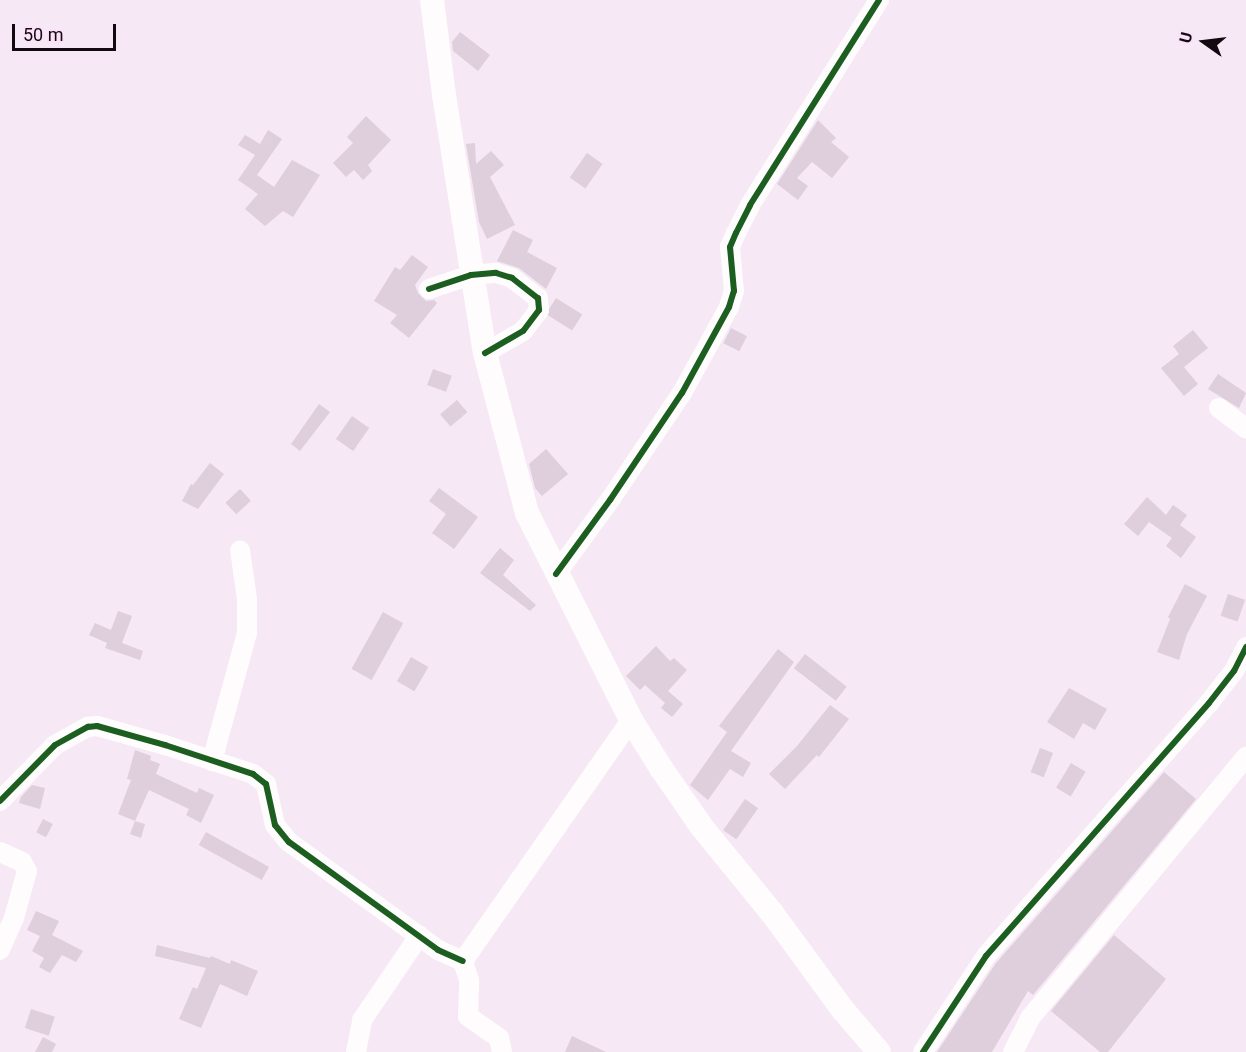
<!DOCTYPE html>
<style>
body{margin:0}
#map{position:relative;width:1246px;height:1052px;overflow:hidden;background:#f6e8f4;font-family:Roboto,sans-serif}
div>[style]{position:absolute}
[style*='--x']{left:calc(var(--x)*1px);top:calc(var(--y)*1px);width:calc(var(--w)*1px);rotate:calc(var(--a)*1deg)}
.building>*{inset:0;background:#dfcedc;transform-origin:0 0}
.minor>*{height:20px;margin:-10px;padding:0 10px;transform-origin:10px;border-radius:10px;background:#fefcfd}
.major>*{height:24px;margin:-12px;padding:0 12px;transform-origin:12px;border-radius:12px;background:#fefcfd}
.cycleway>*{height:6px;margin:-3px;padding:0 3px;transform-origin:3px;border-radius:3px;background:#1b5e20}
span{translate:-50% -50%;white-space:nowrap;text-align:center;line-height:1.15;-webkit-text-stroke:4.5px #fce2f8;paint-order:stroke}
.north{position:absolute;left:1174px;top:12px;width:60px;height:60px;-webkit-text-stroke:4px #fce2f8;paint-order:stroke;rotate:284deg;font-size:16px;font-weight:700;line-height:24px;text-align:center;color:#130a11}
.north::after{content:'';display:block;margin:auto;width:21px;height:27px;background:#130a11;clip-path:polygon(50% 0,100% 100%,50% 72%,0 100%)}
.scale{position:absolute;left:12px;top:24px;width:104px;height:27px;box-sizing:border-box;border:3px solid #130a11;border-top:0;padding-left:8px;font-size:18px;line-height:21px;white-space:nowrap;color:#130a11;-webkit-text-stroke:4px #fce2f8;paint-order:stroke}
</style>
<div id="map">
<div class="building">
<i style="clip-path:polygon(460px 32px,490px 55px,478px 71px,453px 51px,452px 42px)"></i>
<i style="clip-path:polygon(366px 116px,391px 140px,368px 165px,372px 171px,363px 180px,354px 170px,346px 177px,333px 163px,353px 143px,347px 137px)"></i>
<i style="clip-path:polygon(818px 120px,836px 138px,831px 142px,849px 157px,832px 178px,812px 162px,797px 178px,808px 186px,798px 200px,777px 184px)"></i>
<i style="clip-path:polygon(268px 130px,282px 139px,257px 175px,274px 187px,292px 160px,320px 175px,293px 217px,283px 211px,265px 226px,245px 209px,258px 194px,238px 180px,255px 155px,238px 145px,245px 135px,260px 144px)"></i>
<i style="clip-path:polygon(475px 143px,476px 164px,491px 151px,504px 165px,490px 177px,515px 225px,487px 239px,479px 222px,466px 144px)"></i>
<i style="left:587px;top:153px;width:19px;height:30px;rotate:35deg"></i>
<i style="clip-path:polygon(513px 230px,533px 240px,527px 252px,557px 268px,546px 289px,519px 268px,497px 261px)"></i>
<i style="clip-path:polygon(412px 255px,428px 267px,415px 285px,418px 293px,426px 301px,434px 300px,437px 303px,409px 338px,390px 323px,397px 315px,374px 301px,395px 267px,400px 270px)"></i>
<i style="left:556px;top:298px;width:31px;height:19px;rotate:32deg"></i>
<i style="left:731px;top:328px;width:18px;height:17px;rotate:27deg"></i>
<i style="clip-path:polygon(1193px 330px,1208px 348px,1184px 367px,1198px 384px,1184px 396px,1161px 368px,1179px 354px,1173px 346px)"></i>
<i style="left:433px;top:369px;width:20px;height:17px;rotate:20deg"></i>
<i style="clip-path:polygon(1218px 374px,1246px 393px,1239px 408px,1208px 389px)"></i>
<i style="left:457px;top:400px;width:16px;height:22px;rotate:50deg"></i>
<i style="clip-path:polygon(319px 404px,330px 412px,300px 451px,291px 444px)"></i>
<i style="left:352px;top:416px;width:21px;height:28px;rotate:35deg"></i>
<i style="clip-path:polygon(546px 449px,568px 474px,542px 496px,535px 488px,529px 464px)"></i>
<i style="clip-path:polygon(210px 463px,224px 474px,198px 509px,182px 501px,191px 484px,193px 485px)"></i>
<i style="clip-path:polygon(439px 488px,478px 517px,454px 549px,432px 533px,446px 514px,429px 501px)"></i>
<i style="left:240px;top:489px;width:16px;height:20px;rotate:47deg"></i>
<i style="clip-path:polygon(1147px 497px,1166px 515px,1173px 505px,1187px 515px,1180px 525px,1196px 537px,1181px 558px,1166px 546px,1172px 538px,1149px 522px,1138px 536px,1124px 524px)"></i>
<i style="clip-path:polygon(500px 548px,514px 560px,503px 575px,536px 605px,530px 611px,480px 573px)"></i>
<i style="clip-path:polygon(1185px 584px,1207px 596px,1187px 634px,1179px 660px,1157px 652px,1170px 619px,1168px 617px)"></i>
<i style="left:1228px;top:594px;width:18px;height:23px;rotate:19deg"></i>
<i style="clip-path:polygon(118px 611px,132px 616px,122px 643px,143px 651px,140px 660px,105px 648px,107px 643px,89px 635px,95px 623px,111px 630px)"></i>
<i style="left:383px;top:612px;width:23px;height:65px;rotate:29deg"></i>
<i style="clip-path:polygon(656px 646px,670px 661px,674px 658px,687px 670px,668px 691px,683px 704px,672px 717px,661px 708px,665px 703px,645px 685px,640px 690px,626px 676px)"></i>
<i style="clip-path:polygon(778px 649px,794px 662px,731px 751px,751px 763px,743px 777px,730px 769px,708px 800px,690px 785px,727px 732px,719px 726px)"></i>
<i style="left:805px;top:654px;width:53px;height:18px;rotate:38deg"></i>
<i style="left:411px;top:657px;width:20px;height:28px;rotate:30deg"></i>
<i style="clip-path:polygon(1069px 688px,1107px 709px,1095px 730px,1083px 723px,1074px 739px,1047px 722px)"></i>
<i style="clip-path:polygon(830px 705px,849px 719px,819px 757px,817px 755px,785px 789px,769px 774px,797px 746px)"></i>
<i style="left:1040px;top:748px;width:14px;height:26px;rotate:21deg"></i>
<i style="clip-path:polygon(135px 750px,151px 756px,150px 760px,160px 764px,156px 774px,197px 793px,199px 788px,214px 795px,201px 823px,186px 815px,189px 809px,149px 790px,135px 821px,145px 824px,141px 838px,130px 834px,135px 821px,118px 814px,131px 780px,127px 779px)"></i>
<i style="left:1071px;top:763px;width:17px;height:29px;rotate:31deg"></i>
<i style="clip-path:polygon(1164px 772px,1196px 799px,1033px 995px,1028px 991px,992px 1052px,937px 1052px,996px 963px)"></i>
<i style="clip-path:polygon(32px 785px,45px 788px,40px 809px,19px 803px,21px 797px)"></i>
<i style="left:745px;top:799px;width:16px;height:38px;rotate:35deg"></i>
<i style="left:43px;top:819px;width:11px;height:15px;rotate:27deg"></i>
<i style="left:206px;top:832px;width:72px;height:15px;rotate:29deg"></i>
<i style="clip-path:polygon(36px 911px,59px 921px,52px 935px,83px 951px,76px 962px,62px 955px,50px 973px,39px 967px,44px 958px,32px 951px,40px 936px,27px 930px)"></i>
<i style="clip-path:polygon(1114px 935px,1166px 979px,1108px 1052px,1100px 1052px,1051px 1011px)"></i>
<i style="clip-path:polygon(157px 945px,210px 958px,211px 956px,230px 964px,231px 960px,258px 971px,247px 996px,220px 984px,201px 1028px,179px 1019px,193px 987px,197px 989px,206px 968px,155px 956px)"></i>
<i style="left:31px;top:1009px;width:25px;height:20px;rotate:18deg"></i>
<i style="clip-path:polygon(572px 1036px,606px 1052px,565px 1052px)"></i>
<i style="clip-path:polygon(43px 1037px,56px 1044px,52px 1052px,35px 1052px)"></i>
</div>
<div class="minor">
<i style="--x:429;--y:289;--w:44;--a:-18.4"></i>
<i style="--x:471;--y:275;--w:25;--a:-5"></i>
<i style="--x:496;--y:273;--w:17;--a:17"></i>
<i style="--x:512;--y:278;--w:33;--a:38"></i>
<i style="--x:538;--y:298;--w:12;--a:85"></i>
<i style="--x:539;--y:310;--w:26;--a:127"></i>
<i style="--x:523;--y:331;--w:44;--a:149.9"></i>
<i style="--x:1219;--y:408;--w:34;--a:37"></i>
<i style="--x:556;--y:574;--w:92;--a:-53.9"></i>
<i style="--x:610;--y:500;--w:129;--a:-56.1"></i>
<i style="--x:682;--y:393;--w:98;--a:-61.3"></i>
<i style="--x:729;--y:307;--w:17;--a:-73"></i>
<i style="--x:734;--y:291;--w:44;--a:-95.2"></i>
<i style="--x:730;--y:247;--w:15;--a:-67"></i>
<i style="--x:736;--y:233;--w:31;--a:-63"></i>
<i style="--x:750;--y:205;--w:242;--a:-57.8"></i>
<i style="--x:212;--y:761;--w:133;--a:-74.7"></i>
<i style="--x:247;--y:633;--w:34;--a:-90"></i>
<i style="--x:247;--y:599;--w:49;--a:-98.1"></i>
<i style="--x:0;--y:801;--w:78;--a:-45.5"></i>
<i style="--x:55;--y:745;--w:38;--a:-29"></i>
<i style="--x:88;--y:727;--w:9;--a:-6"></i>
<i style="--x:97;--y:726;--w:71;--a:15.6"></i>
<i style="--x:165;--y:745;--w:93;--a:18.2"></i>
<i style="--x:253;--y:774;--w:16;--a:38"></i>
<i style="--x:266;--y:784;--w:42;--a:77.6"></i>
<i style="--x:275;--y:825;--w:22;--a:51"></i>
<i style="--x:289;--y:842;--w:184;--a:35.9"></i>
<i style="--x:438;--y:950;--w:27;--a:24"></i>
<i style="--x:0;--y:852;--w:24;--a:24"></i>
<i style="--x:22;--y:862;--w:10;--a:61"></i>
<i style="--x:27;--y:871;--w:49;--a:105.5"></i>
<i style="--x:14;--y:918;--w:35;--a:114"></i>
<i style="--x:356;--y:1052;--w:33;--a:-79"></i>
<i style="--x:362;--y:1020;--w:102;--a:-55.8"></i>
<i style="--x:502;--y:1052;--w:14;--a:-102"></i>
<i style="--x:499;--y:1038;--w:38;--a:-145"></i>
<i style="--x:468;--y:1016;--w:36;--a:-88"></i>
<i style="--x:469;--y:980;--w:20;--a:-108"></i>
<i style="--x:463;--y:961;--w:294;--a:-55.1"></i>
<i style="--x:923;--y:1052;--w:115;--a:-56.7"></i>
<i style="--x:986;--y:956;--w:337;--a:-48.6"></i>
<i style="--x:1209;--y:703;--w:41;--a:-52"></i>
<i style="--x:1234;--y:671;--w:27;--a:-63"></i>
<i style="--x:1013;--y:1052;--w:38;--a:-63"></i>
<i style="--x:1030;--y:1018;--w:339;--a:-50.4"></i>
</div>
<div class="major">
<i style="--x:432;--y:0;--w:96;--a:82.8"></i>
<i style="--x:444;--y:95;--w:261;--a:81"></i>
<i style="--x:485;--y:353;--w:165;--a:75.3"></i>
<i style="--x:527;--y:513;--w:232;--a:63.3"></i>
<i style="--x:631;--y:720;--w:57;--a:58"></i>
<i style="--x:661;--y:768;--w:70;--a:55.4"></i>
<i style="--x:701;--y:826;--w:112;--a:50.8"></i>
<i style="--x:772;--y:913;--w:120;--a:53.8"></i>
<i style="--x:843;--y:1010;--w:55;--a:49.4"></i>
</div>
<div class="cycleway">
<i style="--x:429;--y:289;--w:44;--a:-18.4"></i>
<i style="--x:471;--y:275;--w:25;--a:-5"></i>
<i style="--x:496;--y:273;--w:17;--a:17"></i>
<i style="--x:512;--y:278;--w:33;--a:38"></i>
<i style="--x:538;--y:298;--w:12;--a:85"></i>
<i style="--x:539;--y:310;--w:26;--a:127"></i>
<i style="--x:523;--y:331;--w:44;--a:149.9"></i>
<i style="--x:556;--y:574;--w:92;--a:-53.9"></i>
<i style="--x:610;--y:500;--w:129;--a:-56.1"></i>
<i style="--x:682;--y:393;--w:98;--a:-61.3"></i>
<i style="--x:729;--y:307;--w:17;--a:-73"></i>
<i style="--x:734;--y:291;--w:44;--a:-95.2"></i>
<i style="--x:730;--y:247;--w:15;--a:-67"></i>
<i style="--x:736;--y:233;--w:31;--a:-63"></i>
<i style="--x:750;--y:205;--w:242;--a:-57.8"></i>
<i style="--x:0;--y:801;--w:78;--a:-45.5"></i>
<i style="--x:55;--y:745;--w:38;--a:-29"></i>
<i style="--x:88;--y:727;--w:9;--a:-6"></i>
<i style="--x:97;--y:726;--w:71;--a:15.6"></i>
<i style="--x:165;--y:745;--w:93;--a:18.2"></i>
<i style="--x:253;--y:774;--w:16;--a:38"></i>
<i style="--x:266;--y:784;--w:42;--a:77.6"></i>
<i style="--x:275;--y:825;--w:22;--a:51"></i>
<i style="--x:289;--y:842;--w:184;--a:35.9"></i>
<i style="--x:438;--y:950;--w:27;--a:24"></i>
<i style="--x:923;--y:1052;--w:115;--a:-56.7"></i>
<i style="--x:986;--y:956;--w:337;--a:-48.6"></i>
<i style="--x:1209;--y:703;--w:41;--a:-52"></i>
<i style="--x:1234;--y:671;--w:27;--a:-63"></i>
</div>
<div class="north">U</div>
<div class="scale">50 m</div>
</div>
